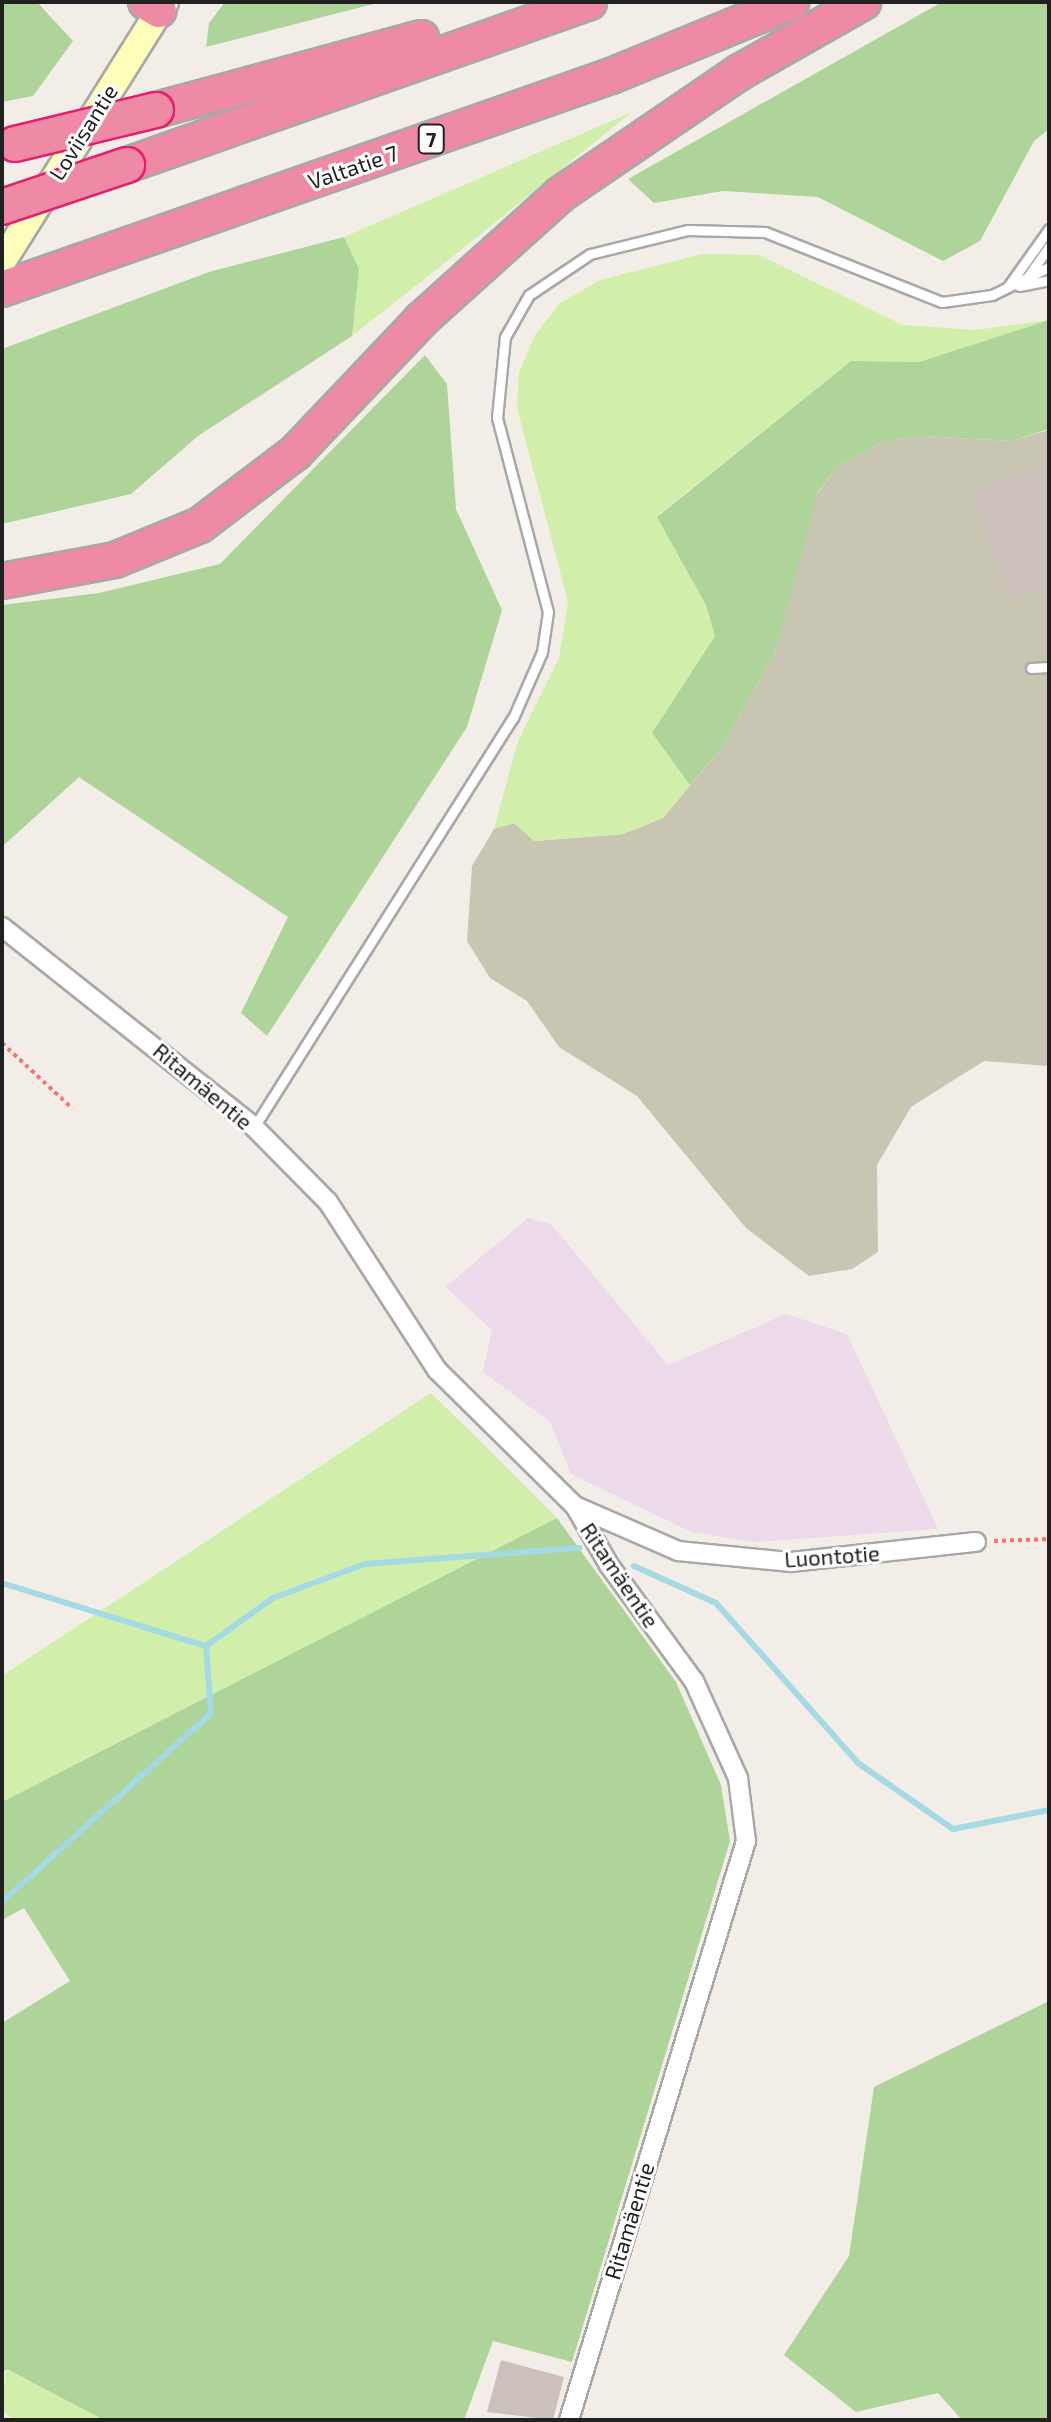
<!DOCTYPE html>
<meta charset="utf-8">
<style>
body{margin:0}
#map{position:relative;width:1051px;height:2422px;overflow:hidden;background:#f2eee7;font-family:"Exo 2",sans-serif}
div>[style]{position:absolute}
[style*='--x']{left:calc(var(--x)*1px);top:calc(var(--y)*1px);width:calc(var(--w)*1px);rotate:calc(var(--a)*1deg)}
.industrial>*{inset:0;background:#ecd9e9}
.construction>*{inset:0;background:#c8c6b2}
.grass>*{inset:0;background:#d1efaa}
.forest>*{inset:0;background:#aed499}
.stream>*{height:6px;margin:-3px;padding:0 3px;transform-origin:3px;border-radius:3px;background:#a5d9e3}
.building>*{inset:0;background:#cbc0ba}
.path>*{height:4px;margin-top:-2px;transform-origin:0;background:repeating-linear-gradient(90deg,#ff716b 0 4px,transparent 0 8px)}
.roads{filter:drop-shadow(2px 0 #a8a8a8) drop-shadow(-2px 0 #a8a8a8) drop-shadow(0 2px #a8a8a8) drop-shadow(0 -2px #a8a8a8)}
.lane>*{height:9px;margin:-4.5px;padding:0 4.5px;transform-origin:4.5px;border-radius:4.5px;background:#fff}
.street>*{height:18px;margin:-9px;padding:0 9px;transform-origin:9px;border-radius:9px;background:#fff}
.secondary>*{height:26px;margin:-13px;padding:0 13px;transform-origin:13px;border-radius:13px;background:#fefdb9}
.highway>*{height:34px;margin:-17px;padding:0 17px;transform-origin:17px;border-radius:17px;background:#ee8aa3}
.bridges{filter:drop-shadow(2px 0 #e91b6f) drop-shadow(-2px 0 #e91b6f) drop-shadow(0 2px #e91b6f) drop-shadow(0 -2px #e91b6f)}
.highway-bridge>*{height:34px;margin:-17px;padding:0 17px;transform-origin:17px;border-radius:17px;background:#ee8aa3}
span{translate:-50% -50%;white-space:nowrap;text-align:center;line-height:1.15;-webkit-text-stroke:6px #fff;paint-order:stroke}
.shield-label span{padding:2px 6px;background:#fff;border:2px solid;border-radius:6px;-webkit-text-stroke-width:0}
.shield-label{font-size:20px;color:#212121;font-weight:700}
.street-label{font-size:22px;color:#212121}
.frame{position:absolute;inset:0;border:4px solid #212121;pointer-events:none}
</style>
<div id="map">
<div class="industrial">
<i style="clip-path:polygon(528px 1218px,551px 1224px,668px 1365px,786px 1314px,847px 1334px,938px 1529px,755px 1542px,691px 1532px,571px 1474px,550px 1422px,483px 1372px,492px 1330px,445px 1287px)"></i>
</div>
<div class="construction">
<i style="clip-path:polygon(1049px 430px,1049px 1066px,984px 1061px,911px 1107px,877px 1165px,878px 1252px,852px 1269px,809px 1276px,746px 1228px,637px 1096px,559px 1047px,527px 1001px,490px 978px,467px 941px,472px 866px,494px 829px,514px 823px,535px 841px,623px 834px,663px 818px,723px 746px,775px 652px,812px 501px,837px 467px,884px 441px,921px 436px,1011px 441px)"></i>
</div>
<div class="grass">
<i style="clip-path:polygon(632px 112px,451px 258px,352px 336px,359px 269px,344px 237px)"></i>
<i style="clip-path:polygon(702px 254px,759px 255px,903px 325px,975px 330px,1049px 320px,919px 362px,851px 361px,657px 516px,706px 605px,715px 636px,652px 733px,690px 785px,663px 818px,623px 834px,534px 841px,514px 823px,494px 829px,518px 741px,559px 658px,568px 602px,517px 408px,519px 372px,535px 335px,560px 303px,600px 280px)"></i>
<i style="clip-path:polygon(431px 1393px,557px 1518px,2px 1802px,2px 1676px)"></i>
<i style="clip-path:polygon(6px 2368px,104px 2420px,14px 2420px,2px 2410px)"></i>
</div>
<div class="forest">
<i style="clip-path:polygon(2px 2px,37px 2px,73px 41px,33px 96px,2px 102px)"></i>
<i style="clip-path:polygon(225px 2px,381px 2px,206px 47px,209px 23px)"></i>
<i style="clip-path:polygon(942px 2px,1049px 2px,1049px 129px,1034px 141px,980px 241px,943px 261px,818px 197px,723px 191px,654px 203px,628px 179px)"></i>
<i style="clip-path:polygon(344px 237px,359px 269px,352px 336px,198px 436px,131px 494px,2px 524px,2px 349px,209px 272px)"></i>
<i style="clip-path:polygon(1049px 320px,1049px 429px,1011px 441px,921px 436px,884px 441px,837px 467px,818px 492px,775px 652px,723px 746px,690px 785px,652px 733px,715px 636px,706px 605px,657px 517px,851px 361px,919px 362px)"></i>
<i style="clip-path:polygon(425px 355px,447px 384px,456px 509px,502px 610px,467px 727px,267px 1036px,241px 1013px,288px 917px,79px 777px,2px 847px,2px 605px,99px 593px,220px 564px)"></i>
<i style="clip-path:polygon(557px 1518px,676px 1682px,721px 1785px,730px 1841px,572px 2362px,493px 2341px,464px 2420px,104px 2420px,7px 2369px,2px 2372px,2px 2023px,70px 1981px,24px 1908px,2px 1920px,2px 1802px)"></i>
<i style="clip-path:polygon(1049px 2001px,1049px 2420px,962px 2420px,938px 2393px,856px 2412px,784px 2355px,849px 2256px,874px 2087px)"></i>
</div>
<div class="stream">
<i style="--x:634;--y:1566;--w:90;--a:24.3"></i>
<i style="--x:716;--y:1603;--w:214;--a:48.4"></i>
<i style="--x:858;--y:1763;--w:116;--a:34.8"></i>
<i style="--x:953;--y:1829;--w:98;--a:-11.2"></i>
<i style="--x:2;--y:1583;--w:214;--a:17.2"></i>
<i style="--x:2;--y:1902;--w:282;--a:-42.1"></i>
<i style="--x:211;--y:1713;--w:67;--a:-94.3"></i>
<i style="--x:206;--y:1646;--w:82;--a:-35.6"></i>
<i style="--x:273;--y:1598;--w:98;--a:-20.3"></i>
<i style="--x:365;--y:1564;--w:215;--a:-4.3"></i>
</div>
<div class="building">
<i style="clip-path:polygon(1049px 463px,1049px 584px,1011px 598px,971px 492px)"></i>
<i style="clip-path:polygon(501px 2360px,564px 2377px,553px 2420px,487px 2412px)"></i>
</div>
<div class="path">
<i style="--x:2;--y:1043;--w:96;--a:42.9"></i>
<i style="--x:994;--y:1541;--w:55;--a:-2.1"></i>
</div>
<div class="roads">
<div class="lane">
<i style="--x:1027;--y:278;--w:39;--a:-55"></i>
<i style="--x:1009;--y:285;--w:69;--a:-54.5"></i>
<i style="--x:1019;--y:286;--w:31;--a:-11"></i>
<i style="--x:1031;--y:668;--w:18;--a:-3"></i>
<i style="--x:254;--y:1127;--w:484;--a:-57.7"></i>
<i style="--x:513;--y:718;--w:72;--a:-66.3"></i>
<i style="--x:542;--y:652;--w:40;--a:-81.5"></i>
<i style="--x:548;--y:612;--w:201;--a:-104.7"></i>
<i style="--x:497;--y:418;--w:81;--a:-84.4"></i>
<i style="--x:505;--y:337;--w:48;--a:-60.3"></i>
<i style="--x:529;--y:295;--w:73;--a:-33.9"></i>
<i style="--x:590;--y:254;--w:101;--a:-13.8"></i>
<i style="--x:688;--y:230;--w:77;--a:1.5"></i>
<i style="--x:765;--y:232;--w:190;--a:21.6"></i>
<i style="--x:942;--y:302;--w:50;--a:-8"></i>
<i style="--x:992;--y:295;--w:64;--a:-26.2"></i>
</div>
<div class="street">
<i style="--x:2;--y:927;--w:322;--a:38.4"></i>
<i style="--x:254;--y:1127;--w:105;--a:45.4"></i>
<i style="--x:328;--y:1202;--w:200;--a:57"></i>
<i style="--x:437;--y:1370;--w:194;--a:44.6"></i>
<i style="--x:575;--y:1506;--w:68;--a:60"></i>
<i style="--x:609;--y:1565;--w:144;--a:53.8"></i>
<i style="--x:694;--y:1681;--w:107;--a:65.6"></i>
<i style="--x:738;--y:1778;--w:64;--a:82.8"></i>
<i style="--x:746;--y:1841;--w:605;--a:107"></i>
<i style="--x:575;--y:1506;--w:112;--a:23.6"></i>
<i style="--x:678;--y:1551;--w:114;--a:5.6"></i>
<i style="--x:791;--y:1562;--w:186;--a:-6.2"></i>
</div>
<div class="secondary">
<i style="--x:2;--y:262;--w:307;--a:-57.9"></i>
</div>
<div class="highway">
<i style="--x:146;--y:2;--w:15;--a:32"></i>
<i style="--x:156;--y:110;--w:275;--a:-15.2"></i>
<i style="--x:127;--y:165;--w:490;--a:-19.4"></i>
<i style="--x:2;--y:289;--w:645;--a:-19.28"></i>
<i style="--x:611;--y:76;--w:195;--a:-22.3"></i>
<i style="--x:2;--y:581;--w:115;--a:-10.5"></i>
<i style="--x:115;--y:560;--w:92;--a:-22.4"></i>
<i style="--x:200;--y:525;--w:119;--a:-37.2"></i>
<i style="--x:295;--y:453;--w:183;--a:-46.5"></i>
<i style="--x:421;--y:320;--w:188;--a:-42"></i>
<i style="--x:561;--y:194;--w:217;--a:-34.3"></i>
<i style="--x:740;--y:72;--w:142;--a:-29.6"></i>
</div>
</div>
<div class="bridges">
<div class="highway-bridge">
<i style="--x:15;--y:144;--w:145;--a:-13.6"></i>
<i style="--x:2;--y:207;--w:132;--a:-18.6"></i>
</div>
</div>
<div class="shield-label">
<span style="left:431px;top:139px">7</span>
</div>
<div class="street-label">
<span style="left:83px;top:132px;rotate:-58deg">Loviisantie</span>
<span style="left:353px;top:167px;rotate:-19deg">Valtatie 7</span>
<span style="left:203px;top:1086px;rotate:40deg">Ritamäentie</span>
<span style="left:832px;top:1556px;rotate:-4deg">Luontotie</span>
<span style="left:620px;top:1575px;rotate:56deg">Ritamäentie</span>
<span style="left:629px;top:2221px;rotate:-73deg">Ritamäentie</span>
</div>
<div class="frame"></div>
</div>
